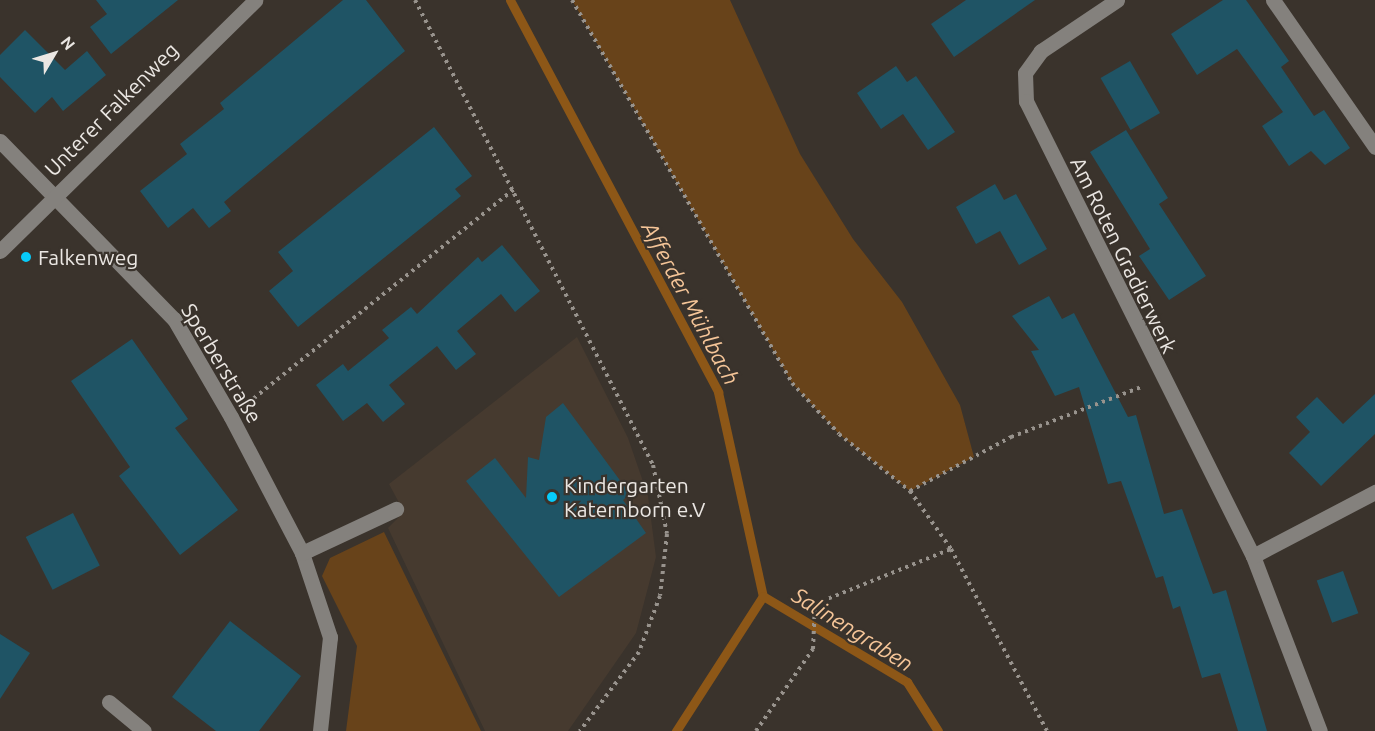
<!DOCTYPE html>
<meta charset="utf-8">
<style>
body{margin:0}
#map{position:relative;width:1375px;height:731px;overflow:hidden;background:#3a332c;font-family:Ubuntu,sans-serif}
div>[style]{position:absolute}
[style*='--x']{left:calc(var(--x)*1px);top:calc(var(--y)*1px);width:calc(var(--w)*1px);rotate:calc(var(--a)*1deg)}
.built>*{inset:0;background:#463a2f}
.green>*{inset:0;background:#68431a}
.stream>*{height:9px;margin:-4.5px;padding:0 4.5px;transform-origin:4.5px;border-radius:4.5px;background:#8d5717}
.building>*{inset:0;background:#1f5465;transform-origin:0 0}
.path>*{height:4px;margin-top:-2px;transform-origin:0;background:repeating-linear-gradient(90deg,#98938d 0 3px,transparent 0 7.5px)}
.minor>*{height:15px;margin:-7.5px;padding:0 7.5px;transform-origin:7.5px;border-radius:7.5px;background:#84817d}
.dots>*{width:16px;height:16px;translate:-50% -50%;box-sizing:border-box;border:3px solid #3a332c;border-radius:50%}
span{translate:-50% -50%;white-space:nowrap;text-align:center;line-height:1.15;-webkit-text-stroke:4.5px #3a332c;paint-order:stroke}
.street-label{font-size:21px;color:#ebe7e3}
.poi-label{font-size:21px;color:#ebe7e3}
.left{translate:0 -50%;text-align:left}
.water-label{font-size:22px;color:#f5c598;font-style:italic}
.north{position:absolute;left:24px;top:24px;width:60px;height:60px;-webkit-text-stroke:4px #3a332c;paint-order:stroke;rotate:52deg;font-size:16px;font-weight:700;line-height:24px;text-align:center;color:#ebe7e3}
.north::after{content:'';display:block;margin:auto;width:21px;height:27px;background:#ebe7e3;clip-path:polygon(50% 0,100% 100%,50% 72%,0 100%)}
</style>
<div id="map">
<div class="built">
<i style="clip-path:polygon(577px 337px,628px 438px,648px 496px,656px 557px,636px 633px,568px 731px,485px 731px,388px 528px,404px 512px,389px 484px)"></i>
</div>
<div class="green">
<i style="clip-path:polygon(572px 0,730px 0,800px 154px,853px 239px,902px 302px,960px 405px,974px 457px,910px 491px,839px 434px,792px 383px)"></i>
<i style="clip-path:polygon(384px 532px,481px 731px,346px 731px,357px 646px,322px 576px,330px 558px)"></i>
</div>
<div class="stream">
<i style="--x:510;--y:0;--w:444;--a:62"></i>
<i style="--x:718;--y:392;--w:209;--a:77.6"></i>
<i style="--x:763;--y:596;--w:161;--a:122.8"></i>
<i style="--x:763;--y:596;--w:168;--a:30.8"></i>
<i style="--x:907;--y:682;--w:58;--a:57.7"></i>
</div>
<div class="building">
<i style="clip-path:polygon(96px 0,178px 0,111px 54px,90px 27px,107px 14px)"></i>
<i style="clip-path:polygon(343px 0,366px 0,405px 51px,224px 202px,231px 211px,209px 228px,193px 208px,168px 228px,140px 191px,187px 154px,180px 144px,224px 109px,220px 103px)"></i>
<i style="clip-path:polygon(966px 0,1035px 0,954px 57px,931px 24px)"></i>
<i style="clip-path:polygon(1223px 0,1246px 0,1289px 61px,1281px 67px,1314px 116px,1324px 110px,1350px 148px,1325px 165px,1311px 151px,1289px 166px,1262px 126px,1283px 112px,1237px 49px,1197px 75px,1171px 34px)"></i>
<i style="clip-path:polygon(25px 30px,65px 70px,87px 51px,106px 75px,63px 111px,52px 97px,35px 113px,0 77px,0 55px)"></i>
<i style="left:1130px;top:61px;width:60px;height:34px;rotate:60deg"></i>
<i style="clip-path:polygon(896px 66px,907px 82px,916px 76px,955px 132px,928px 150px,903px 114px,881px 129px,857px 93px)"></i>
<i style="clip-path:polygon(434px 127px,472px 176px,455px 189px,461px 196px,298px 327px,269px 291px,293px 271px,278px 252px)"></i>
<i style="clip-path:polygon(1126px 130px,1168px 198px,1159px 204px,1206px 276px,1169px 300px,1139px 256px,1150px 249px,1090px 152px)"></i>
<i style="clip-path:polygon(995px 184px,1004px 200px,1016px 194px,1047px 249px,1019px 265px,1000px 231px,976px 244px,956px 207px)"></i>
<i style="clip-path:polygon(502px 245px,540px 291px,515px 312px,501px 294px,457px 331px,476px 354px,456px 370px,437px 346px,389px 385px,405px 404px,383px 422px,367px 403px,343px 421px,316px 385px,343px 364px,348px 371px,389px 338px,382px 330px,411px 307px,417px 314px,478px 257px,482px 262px)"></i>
<i style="clip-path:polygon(1049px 296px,1062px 319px,1074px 313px,1128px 417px,1136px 415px,1164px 514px,1182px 509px,1213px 594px,1226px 590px,1267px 731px,1238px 731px,1220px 673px,1202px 678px,1180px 606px,1173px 609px,1163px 576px,1156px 578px,1121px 481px,1108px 484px,1079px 387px,1055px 396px,1031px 351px,1039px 350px,1012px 316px)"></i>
<i style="clip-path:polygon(132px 339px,188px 419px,175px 428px,238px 510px,180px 555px,119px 476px,130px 467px,71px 381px)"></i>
<i style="clip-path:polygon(1375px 394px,1375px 434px,1321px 486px,1289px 453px,1310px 432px,1296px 417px,1317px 397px,1343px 424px)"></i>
<i style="clip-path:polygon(563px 403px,630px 494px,623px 500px,646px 533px,559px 597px,466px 481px,495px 458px,526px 498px,528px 457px,539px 460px,546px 417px)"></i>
<i style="left:73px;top:513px;width:59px;height:53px;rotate:63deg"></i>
<i style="left:1343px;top:571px;width:45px;height:28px;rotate:70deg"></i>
<i style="clip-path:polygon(230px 621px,301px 676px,259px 731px,216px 731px,172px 697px)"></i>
<i style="clip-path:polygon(0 634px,30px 653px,0 699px)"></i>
</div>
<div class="path">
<i style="--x:415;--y:0;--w:522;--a:62.9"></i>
<i style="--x:653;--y:465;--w:70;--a:78.5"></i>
<i style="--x:667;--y:534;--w:62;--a:96.4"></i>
<i style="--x:660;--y:596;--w:60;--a:110.6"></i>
<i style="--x:639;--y:652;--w:99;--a:126.8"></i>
<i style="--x:572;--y:0;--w:442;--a:60.1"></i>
<i style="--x:792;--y:383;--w:69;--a:47.3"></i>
<i style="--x:839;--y:434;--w:91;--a:38.8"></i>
<i style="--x:910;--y:491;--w:71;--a:54.7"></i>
<i style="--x:951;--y:549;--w:206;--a:62.2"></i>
<i style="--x:248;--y:403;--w:341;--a:-38.8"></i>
<i style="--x:910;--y:491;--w:115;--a:-28.1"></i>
<i style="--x:1011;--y:437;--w:142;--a:-21"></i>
<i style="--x:756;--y:731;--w:100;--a:-55.2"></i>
<i style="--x:813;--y:649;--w:45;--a:-87.5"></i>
<i style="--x:815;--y:604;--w:147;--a:-22"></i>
</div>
<div class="minor">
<i style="--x:1117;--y:0;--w:92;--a:146.1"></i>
<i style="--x:1041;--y:51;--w:27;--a:126"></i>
<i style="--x:1025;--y:73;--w:28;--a:88"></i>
<i style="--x:1026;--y:101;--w:508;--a:63.49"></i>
<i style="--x:1253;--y:556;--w:187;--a:69.1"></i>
<i style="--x:1273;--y:0;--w:179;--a:55.2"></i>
<i style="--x:0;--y:141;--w:249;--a:45.7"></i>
<i style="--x:174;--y:319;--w:113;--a:59.8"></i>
<i style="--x:231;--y:417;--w:153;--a:62.4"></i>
<i style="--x:302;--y:553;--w:89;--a:71.6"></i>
<i style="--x:330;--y:637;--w:95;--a:96.1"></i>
<i style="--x:0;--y:251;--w:358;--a:-44.5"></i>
<i style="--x:302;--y:553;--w:104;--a:-25.1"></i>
<i style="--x:1253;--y:556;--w:138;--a:-27.7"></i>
<i style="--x:109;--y:702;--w:45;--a:39.6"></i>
</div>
<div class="dots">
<i style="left:26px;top:257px;background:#07cbf9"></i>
<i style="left:552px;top:497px;background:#07cbf9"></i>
</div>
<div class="street-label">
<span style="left:111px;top:109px;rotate:-45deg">Unterer Falkenweg</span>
<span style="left:1124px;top:255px;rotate:64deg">Am Roten Gradierwerk</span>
<span style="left:222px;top:363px;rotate:59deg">Sperberstraße</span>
</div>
<div class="poi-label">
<span class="left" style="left:38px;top:257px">Falkenweg</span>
<span class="left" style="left:564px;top:497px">Kindergarten<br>Katernborn e.V</span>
</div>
<div class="water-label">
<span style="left:691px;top:303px;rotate:62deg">Afferder Mühlbach</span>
<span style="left:853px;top:629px;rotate:32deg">Salinengraben</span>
</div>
<div class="north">N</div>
</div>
